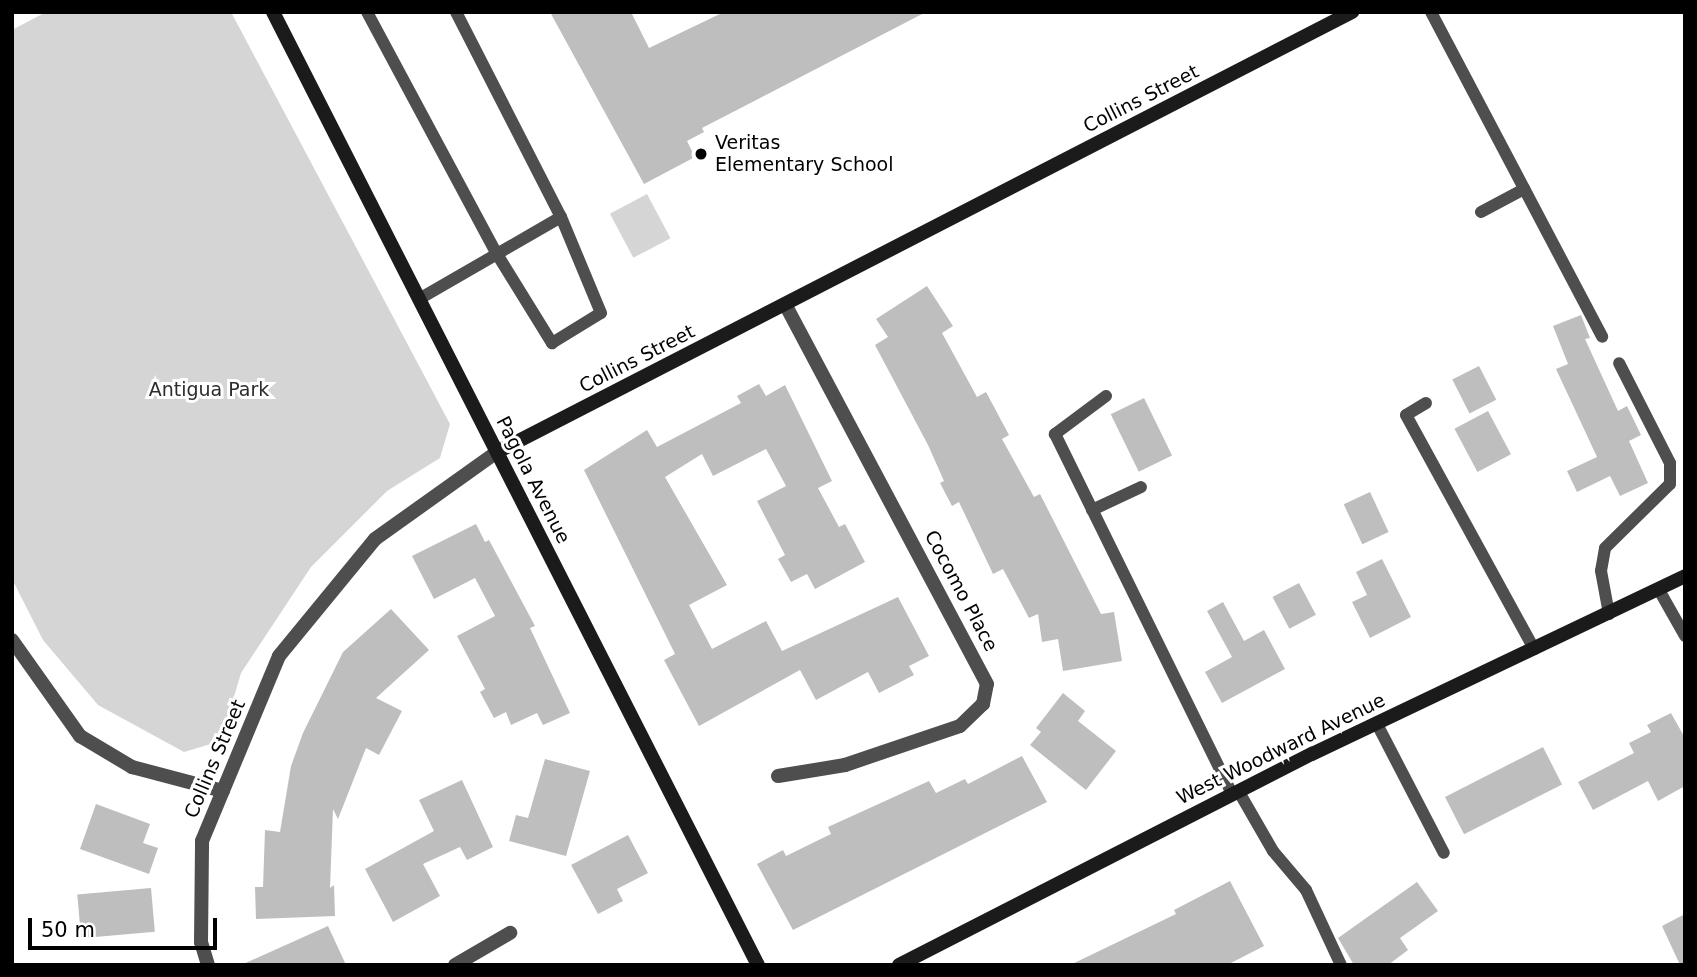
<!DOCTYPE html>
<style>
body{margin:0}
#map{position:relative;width:1697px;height:977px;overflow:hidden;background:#fff;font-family:"DejaVu Sans",sans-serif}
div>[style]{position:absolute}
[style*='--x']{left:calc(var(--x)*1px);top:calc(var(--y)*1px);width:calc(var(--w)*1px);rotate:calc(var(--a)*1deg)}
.green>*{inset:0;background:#d5d5d5;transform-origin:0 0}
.building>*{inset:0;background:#bebebe;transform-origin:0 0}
.lane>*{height:12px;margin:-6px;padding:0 6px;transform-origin:6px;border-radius:6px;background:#4e4e4e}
.street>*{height:14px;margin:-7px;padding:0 7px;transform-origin:7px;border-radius:7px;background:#4e4e4e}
.secondary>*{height:14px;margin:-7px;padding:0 7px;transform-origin:7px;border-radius:7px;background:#1b1b1b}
.dots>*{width:19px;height:19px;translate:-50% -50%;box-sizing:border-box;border:4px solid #fff;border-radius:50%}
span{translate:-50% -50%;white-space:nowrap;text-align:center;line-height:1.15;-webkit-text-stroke:6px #fff;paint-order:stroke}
.street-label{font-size:19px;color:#000}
.poi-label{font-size:19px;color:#000}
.left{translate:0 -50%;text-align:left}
.park-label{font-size:19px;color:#2c2c2c}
.frame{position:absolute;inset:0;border:14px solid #000;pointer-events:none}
.scale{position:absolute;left:28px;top:918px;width:189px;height:32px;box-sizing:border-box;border:4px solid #000;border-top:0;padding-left:9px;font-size:21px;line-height:24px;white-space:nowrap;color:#000;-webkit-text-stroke:5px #fff;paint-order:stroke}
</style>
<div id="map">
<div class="green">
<i style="clip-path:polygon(46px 12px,231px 12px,450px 424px,440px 458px,387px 491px,311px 567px,241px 673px,221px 741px,184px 752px,98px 705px,43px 640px,12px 579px,12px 30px)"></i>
<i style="left:647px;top:194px;width:50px;height:42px;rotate:62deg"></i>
</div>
<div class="building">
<i style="clip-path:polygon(550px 12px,631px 12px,649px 48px,724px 12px,926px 12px,702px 128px,704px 132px,687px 141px,695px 157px,644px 184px)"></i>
<i style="clip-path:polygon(927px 286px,953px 326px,942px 333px,977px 397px,986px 392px,1009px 435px,1002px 439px,1034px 497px,1040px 494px,1101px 614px,1114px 612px,1122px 661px,1063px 671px,1058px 639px,1042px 642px,1038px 614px,1029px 618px,1003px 569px,993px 574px,959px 502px,952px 506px,940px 483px,944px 481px,928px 445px,875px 345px,888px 337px,876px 319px)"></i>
<i style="clip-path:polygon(1581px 315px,1590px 338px,1585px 339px,1618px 411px,1627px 406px,1641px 435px,1629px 441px,1648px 483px,1620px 496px,1610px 476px,1577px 492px,1567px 471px,1597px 457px,1556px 369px,1568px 364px,1553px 326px)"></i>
<i style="left:1479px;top:366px;width:38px;height:30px;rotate:63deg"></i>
<i style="clip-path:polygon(759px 384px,766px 396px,785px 385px,832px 481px,818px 488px,839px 527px,845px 524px,865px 562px,815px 589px,807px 574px,791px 582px,778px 559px,785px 555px,757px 501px,786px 486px,766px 449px,713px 476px,702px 454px,665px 477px,727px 585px,689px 605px,712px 649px,766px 621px,782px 651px,898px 597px,929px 656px,909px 666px,914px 675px,879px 693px,868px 672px,816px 700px,800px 670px,699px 726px,664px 660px,675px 654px,584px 470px,647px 430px,657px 447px,741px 403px,737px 396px)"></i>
<i style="left:1144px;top:398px;width:64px;height:37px;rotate:64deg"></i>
<i style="left:1488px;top:411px;width:49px;height:38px;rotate:62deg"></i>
<i style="left:1370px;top:492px;width:44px;height:29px;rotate:65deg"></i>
<i style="clip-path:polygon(476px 524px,485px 542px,489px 540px,535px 626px,530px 628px,570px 713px,543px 725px,537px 713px,511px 725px,506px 712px,494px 718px,480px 692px,485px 689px,457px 636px,495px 616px,475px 578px,434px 599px,412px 556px)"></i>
<i style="clip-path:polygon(1382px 559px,1411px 617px,1370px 638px,1352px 602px,1367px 595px,1356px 572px)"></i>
<i style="left:1299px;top:583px;width:36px;height:30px;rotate:62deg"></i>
<i style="clip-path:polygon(1223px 602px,1244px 641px,1264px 630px,1285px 669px,1222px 703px,1205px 672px,1232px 657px,1207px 611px)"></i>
<i style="clip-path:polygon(391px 609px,429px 650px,376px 698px,402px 711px,379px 755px,366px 748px,338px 819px,333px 809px,330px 888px,334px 885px,335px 916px,256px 919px,255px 887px,263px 887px,265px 830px,280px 832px,291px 766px,303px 733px,343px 652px)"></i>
<i style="clip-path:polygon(1063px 693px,1085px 711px,1078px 721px,1116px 751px,1086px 790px,1030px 745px,1041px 732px,1036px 728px)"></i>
<i style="clip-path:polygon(1671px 713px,1685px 738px,1685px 786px,1658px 801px,1648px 781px,1593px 810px,1578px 782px,1634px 753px,1629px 743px,1651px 732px,1647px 725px)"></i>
<i style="left:1543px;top:747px;width:42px;height:110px;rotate:63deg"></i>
<i style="clip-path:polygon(1022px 756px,1047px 802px,793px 930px,757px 864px,783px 850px,786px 856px,831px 834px,828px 827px,929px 781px,936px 793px,965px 779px,968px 784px)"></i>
<i style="clip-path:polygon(545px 759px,590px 771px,566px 856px,509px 841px,516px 815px,528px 818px)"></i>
<i style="clip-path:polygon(462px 780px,493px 847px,467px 860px,460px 847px,423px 864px,440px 896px,393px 922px,365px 869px,434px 831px,419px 800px)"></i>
<i style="clip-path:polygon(96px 804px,150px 824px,143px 843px,158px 848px,149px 874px,80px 849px)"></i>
<i style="clip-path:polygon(628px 835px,648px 873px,617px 889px,623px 901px,598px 914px,571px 865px)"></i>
<i style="clip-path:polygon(1230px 881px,1264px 946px,1227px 965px,1070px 965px,1176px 914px,1174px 910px)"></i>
<i style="clip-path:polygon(1417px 882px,1438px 911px,1400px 938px,1408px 950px,1388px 965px,1354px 965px,1338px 938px)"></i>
<i style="left:151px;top:888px;width:44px;height:74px;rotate:85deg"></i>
<i style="clip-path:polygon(1685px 914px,1685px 965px,1680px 965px,1662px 926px)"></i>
<i style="clip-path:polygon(328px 926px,346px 965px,241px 965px)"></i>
</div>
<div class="lane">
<i style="--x:367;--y:12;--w:275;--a:61.8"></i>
<i style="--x:497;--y:254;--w:105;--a:58.3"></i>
<i style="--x:552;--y:343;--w:57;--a:-31.5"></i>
<i style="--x:601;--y:313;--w:104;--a:-112.6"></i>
<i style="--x:561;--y:217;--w:74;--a:150"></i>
<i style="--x:497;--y:254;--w:90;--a:150"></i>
<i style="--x:456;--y:12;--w:230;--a:62.9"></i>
<i style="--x:1431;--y:12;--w:367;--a:62.2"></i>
<i style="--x:1481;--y:212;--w:49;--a:-28.1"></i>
<i style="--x:1106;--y:396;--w:64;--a:143.3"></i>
<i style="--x:1055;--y:434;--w:401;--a:63.8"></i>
<i style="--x:1426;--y:403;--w:23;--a:149"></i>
<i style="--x:1406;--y:415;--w:267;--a:61.3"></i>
<i style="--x:1092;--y:510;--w:54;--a:-25.1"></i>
<i style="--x:1659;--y:590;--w:53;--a:60.5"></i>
<i style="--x:1609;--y:614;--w:44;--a:-100.5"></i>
<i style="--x:1601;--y:571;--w:23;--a:-80"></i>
<i style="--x:1605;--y:548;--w:91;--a:-44.6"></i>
<i style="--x:1670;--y:484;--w:21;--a:-90"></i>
<i style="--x:1670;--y:463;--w:112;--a:-117"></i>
<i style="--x:1377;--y:724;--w:145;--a:62.6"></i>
<i style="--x:1239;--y:792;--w:68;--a:60"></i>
<i style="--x:1273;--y:851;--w:51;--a:49.8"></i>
<i style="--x:1306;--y:890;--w:83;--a:65"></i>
</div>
<div class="street">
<i style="--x:12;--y:640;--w:118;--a:54.7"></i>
<i style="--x:80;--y:736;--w:61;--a:30.8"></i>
<i style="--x:132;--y:767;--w:94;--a:14.8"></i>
<i style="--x:778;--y:776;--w:68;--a:-9.3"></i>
<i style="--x:845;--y:765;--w:121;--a:-18.7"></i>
<i style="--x:960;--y:726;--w:32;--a:-44"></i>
<i style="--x:983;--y:704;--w:20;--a:-79"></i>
<i style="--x:987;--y:684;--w:430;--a:-118"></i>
<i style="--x:208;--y:965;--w:24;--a:-107"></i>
<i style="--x:201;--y:942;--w:101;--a:-89.4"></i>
<i style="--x:202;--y:841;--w:200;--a:-67.4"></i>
<i style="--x:279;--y:656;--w:151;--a:-50.6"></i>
<i style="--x:375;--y:539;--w:150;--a:-35.5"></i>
<i style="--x:455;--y:965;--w:64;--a:-30.2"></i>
</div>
<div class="secondary">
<i style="--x:273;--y:12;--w:1069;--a:63.03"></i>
<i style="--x:497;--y:452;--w:962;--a:-27.23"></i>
<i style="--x:899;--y:965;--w:464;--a:-27.1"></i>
<i style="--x:1312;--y:754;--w:413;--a:-25.5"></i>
</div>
<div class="dots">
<i style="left:701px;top:154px;background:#000"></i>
</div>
<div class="street-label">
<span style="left:1141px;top:99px;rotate:-27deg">Collins Street</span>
<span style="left:637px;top:359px;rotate:-27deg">Collins Street</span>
<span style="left:533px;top:480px;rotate:63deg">Pagola Avenue</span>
<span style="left:961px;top:591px;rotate:62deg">Cocomo Place</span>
<span style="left:1281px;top:749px;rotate:-26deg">West Woodward Avenue</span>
<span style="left:215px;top:759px;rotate:-67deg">Collins Street</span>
</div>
<div class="poi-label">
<span class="left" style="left:715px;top:154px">Veritas<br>Elementary School</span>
</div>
<div class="park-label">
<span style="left:209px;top:390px">Antigua Park</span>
</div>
<div class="frame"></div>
<div class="scale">50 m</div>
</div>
